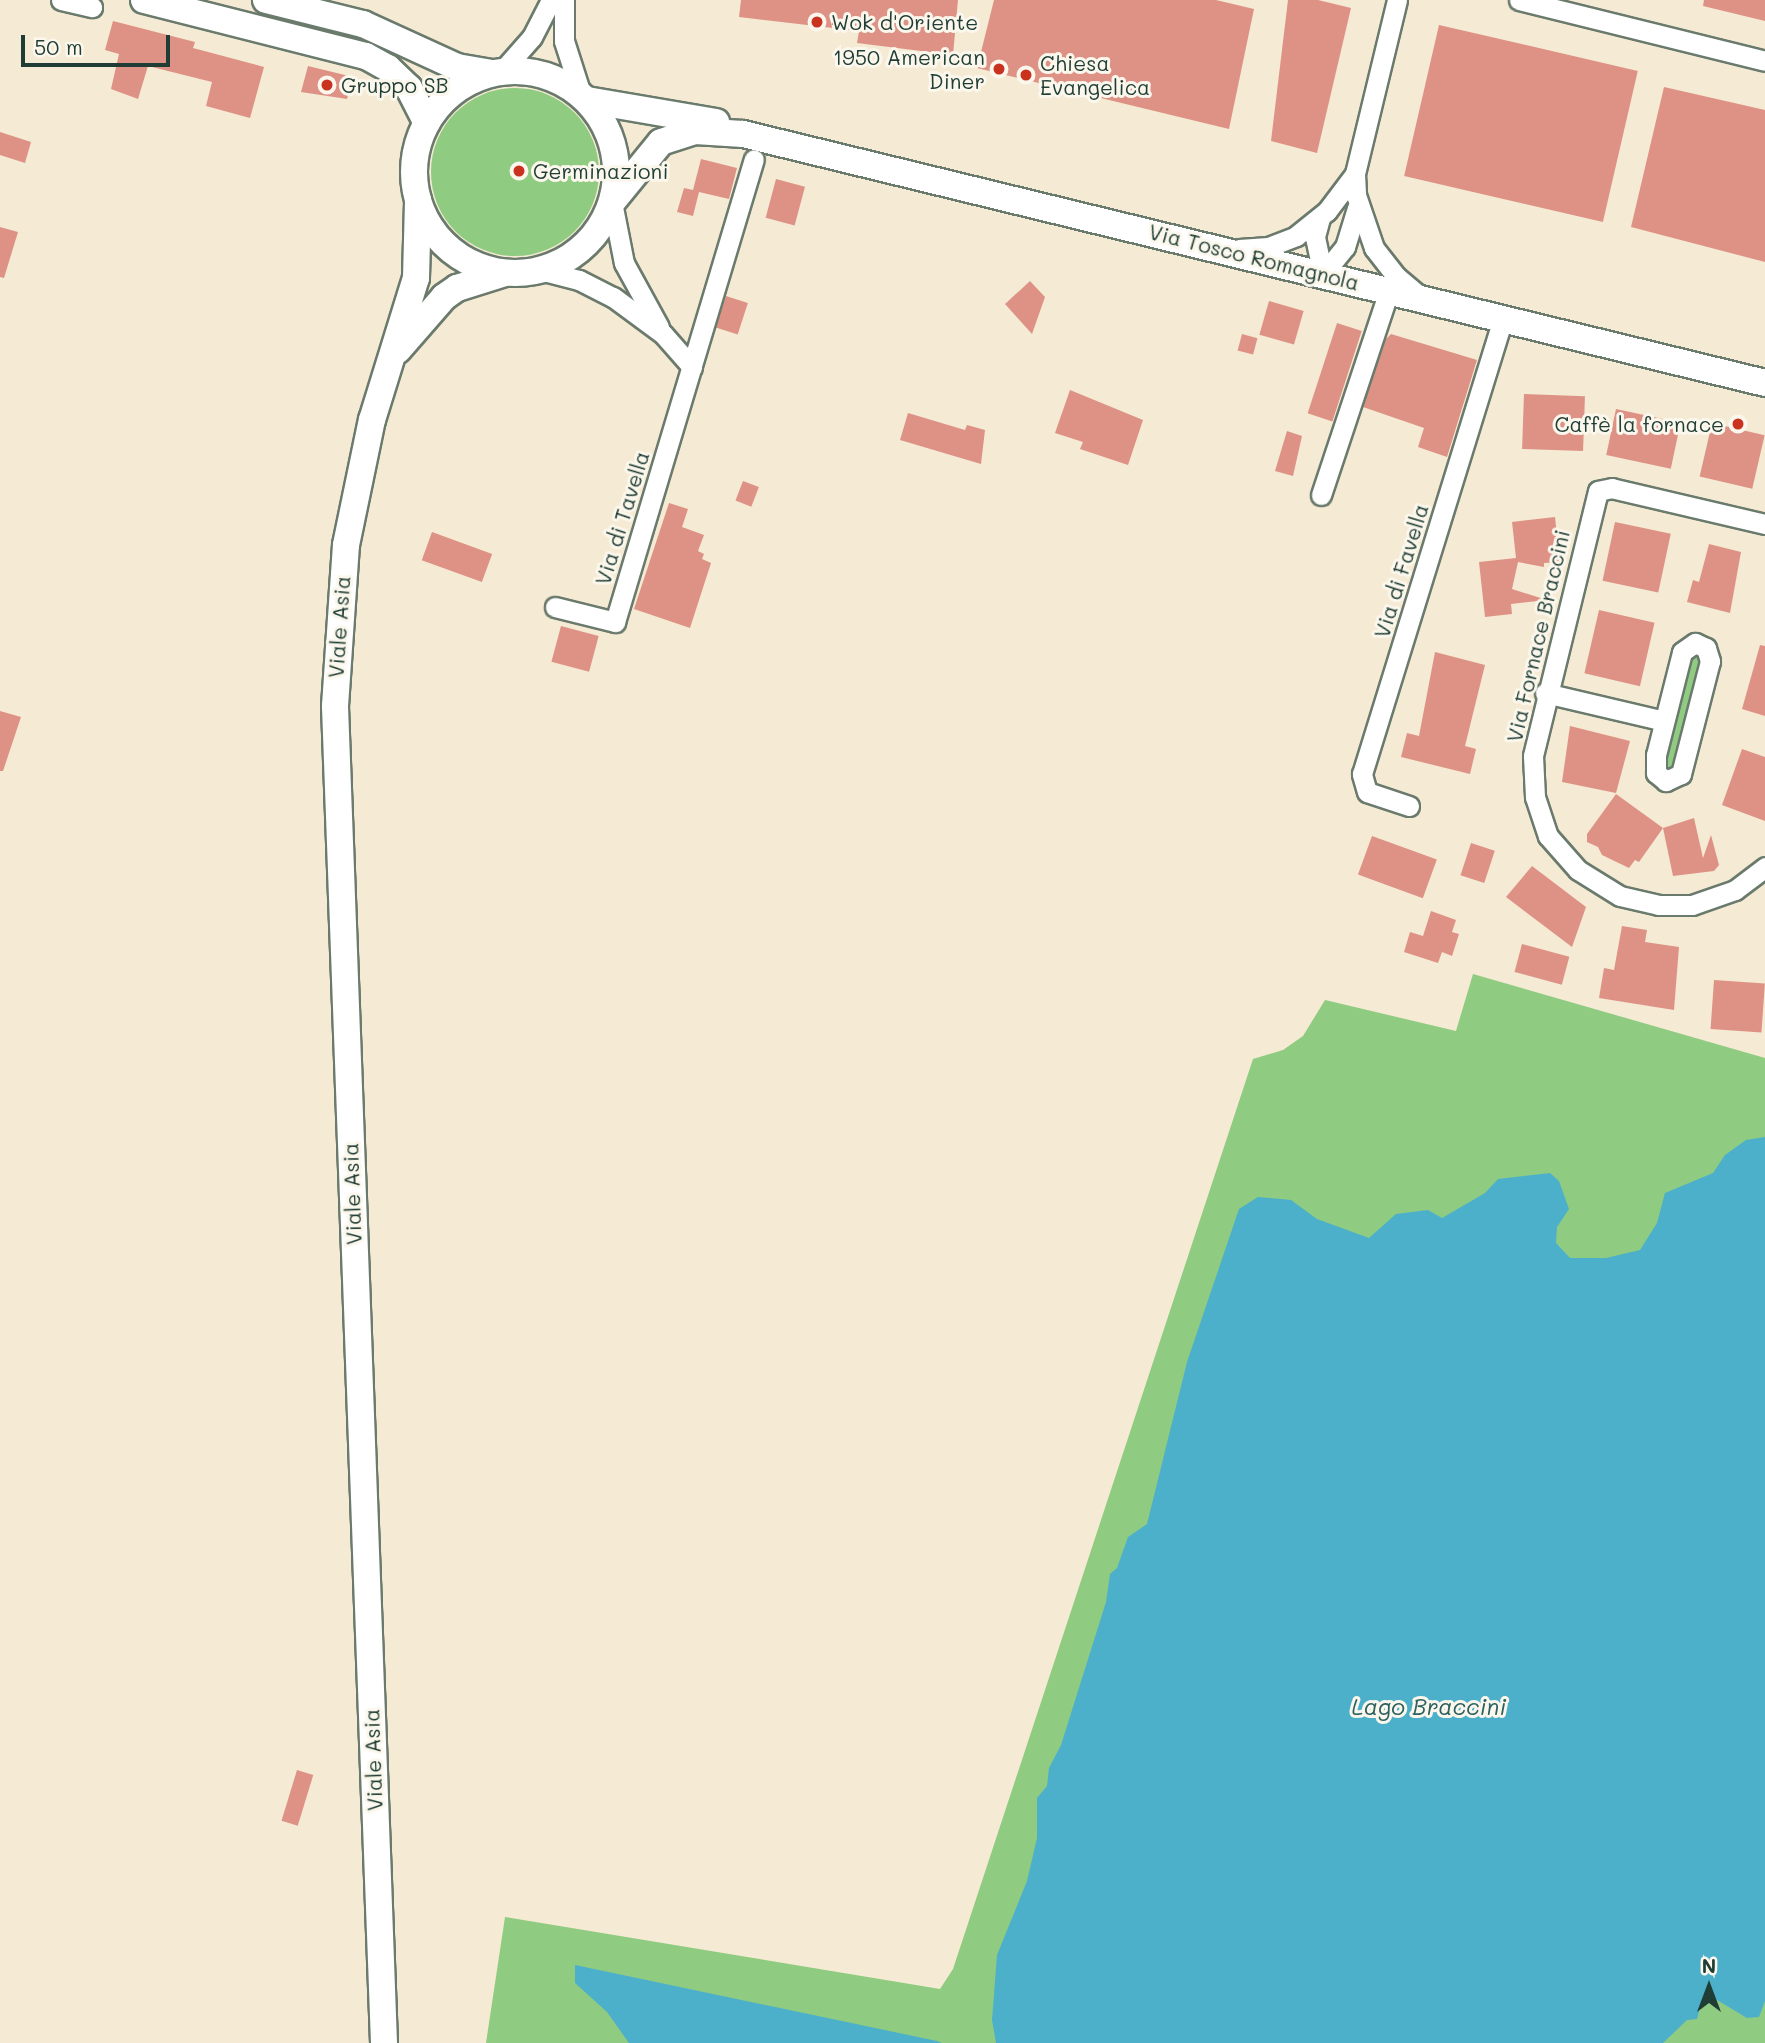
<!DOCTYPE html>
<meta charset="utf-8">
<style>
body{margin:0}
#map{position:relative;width:1765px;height:2043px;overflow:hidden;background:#f5ead3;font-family:Mali,sans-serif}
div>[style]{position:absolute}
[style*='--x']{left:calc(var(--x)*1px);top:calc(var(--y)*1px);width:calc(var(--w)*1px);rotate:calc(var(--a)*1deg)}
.green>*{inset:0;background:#8fcb80}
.round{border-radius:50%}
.water>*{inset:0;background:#4cb0cb}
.building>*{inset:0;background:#de9286;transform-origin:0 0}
.roads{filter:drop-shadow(2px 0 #6a7a6c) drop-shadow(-2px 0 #6a7a6c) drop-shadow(0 2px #6a7a6c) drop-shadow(0 -2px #6a7a6c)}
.minor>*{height:19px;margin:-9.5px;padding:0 9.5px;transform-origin:9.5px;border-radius:9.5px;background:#fff}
.major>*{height:26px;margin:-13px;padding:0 13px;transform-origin:13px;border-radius:13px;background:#fff}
.major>.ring{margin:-13px;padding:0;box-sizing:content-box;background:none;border:26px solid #fff;border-radius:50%}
.dots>*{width:19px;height:19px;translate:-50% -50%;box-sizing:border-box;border:4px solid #fbf7ec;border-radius:50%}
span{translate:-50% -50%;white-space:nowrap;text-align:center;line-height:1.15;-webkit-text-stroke:6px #fbf7ec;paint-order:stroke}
.poi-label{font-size:21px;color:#1f3d34}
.left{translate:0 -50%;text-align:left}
.right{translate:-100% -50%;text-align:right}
.street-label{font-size:21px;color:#1f3d34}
.water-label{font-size:23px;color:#2c6061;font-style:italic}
.north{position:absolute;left:1674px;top:1952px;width:70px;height:70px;-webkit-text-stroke:5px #fbf7ec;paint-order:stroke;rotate:0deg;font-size:19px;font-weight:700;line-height:28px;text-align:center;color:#1f3d34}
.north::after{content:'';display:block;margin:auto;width:24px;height:32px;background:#1f3d34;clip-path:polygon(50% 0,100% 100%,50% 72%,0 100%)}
.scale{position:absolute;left:21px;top:35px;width:149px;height:32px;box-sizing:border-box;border:4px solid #1f3d34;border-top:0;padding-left:9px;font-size:21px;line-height:24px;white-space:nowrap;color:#1f3d34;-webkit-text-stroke:5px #fbf7ec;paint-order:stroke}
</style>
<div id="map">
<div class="green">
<i class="round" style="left:431px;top:88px;width:168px;height:168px"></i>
<i style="clip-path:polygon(1690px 651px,1702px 654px,1673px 772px,1663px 771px,1662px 759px)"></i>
<i style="clip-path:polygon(1473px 974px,1765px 1058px,1765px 2043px,486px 2043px,505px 1917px,940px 1989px,953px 1969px,1253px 1059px,1283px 1050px,1303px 1036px,1325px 1000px,1456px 1031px)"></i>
</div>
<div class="water">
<i style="clip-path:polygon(1765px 1137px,1765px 2001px,1759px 2017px,1747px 2018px,1712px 1997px,1701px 2004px,1697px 2019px,1687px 2020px,1663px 2043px,996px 2043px,992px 2020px,997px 1955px,1027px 1881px,1037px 1838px,1037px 1798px,1047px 1786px,1049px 1768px,1061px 1745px,1106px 1602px,1110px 1574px,1117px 1568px,1128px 1537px,1147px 1524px,1187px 1362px,1239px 1209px,1258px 1197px,1291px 1200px,1317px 1219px,1369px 1238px,1396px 1214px,1428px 1210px,1442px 1218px,1485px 1193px,1498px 1179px,1550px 1173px,1559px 1181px,1569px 1209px,1557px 1227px,1556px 1243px,1570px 1258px,1606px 1258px,1640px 1250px,1657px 1223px,1665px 1193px,1713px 1173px,1725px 1155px,1746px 1140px)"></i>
<i style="clip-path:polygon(575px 1965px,937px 2041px,942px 2043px,629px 2043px,607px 2012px,575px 1983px)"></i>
</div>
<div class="building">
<i style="clip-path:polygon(741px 0,958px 0,953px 55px,857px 43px,859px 31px,739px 17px)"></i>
<i style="clip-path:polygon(994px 0,1216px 0,1254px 9px,1229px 129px,977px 68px)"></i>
<i style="clip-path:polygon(1288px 0,1318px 0,1351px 8px,1317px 153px,1271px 141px)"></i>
<i style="clip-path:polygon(1704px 0,1765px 0,1765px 21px,1703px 6px)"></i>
<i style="clip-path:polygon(113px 21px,195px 42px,193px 48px,264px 67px,250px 118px,206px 106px,212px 82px,148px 66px,138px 99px,111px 89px,119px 54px,105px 50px)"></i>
<i style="left:1439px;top:25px;width:204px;height:155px;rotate:13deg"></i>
<i style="clip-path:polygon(308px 66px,353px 77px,347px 99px,301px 92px)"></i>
<i style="clip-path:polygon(1664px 87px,1765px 110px,1765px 262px,1631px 227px)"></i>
<i style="clip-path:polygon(0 132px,31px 142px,25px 163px,0 155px)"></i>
<i style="clip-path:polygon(701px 159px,737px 168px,729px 199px,699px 192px,693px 216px,677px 212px,684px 188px,693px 190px)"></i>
<i style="left:776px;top:179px;width:30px;height:40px;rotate:15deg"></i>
<i style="clip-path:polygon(0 227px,18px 232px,4px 278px,0 277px)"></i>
<i style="clip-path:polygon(1030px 281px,1045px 297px,1032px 334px,1005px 304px)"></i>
<i style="left:726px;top:296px;width:23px;height:33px;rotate:18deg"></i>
<i style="left:1269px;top:301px;width:36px;height:35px;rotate:16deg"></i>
<i style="left:1337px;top:323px;width:26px;height:95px;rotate:18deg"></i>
<i style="left:1242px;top:334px;width:16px;height:17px;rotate:15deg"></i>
<i style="clip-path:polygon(1391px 334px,1477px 360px,1447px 457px,1418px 447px,1424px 428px,1363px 407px,1386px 339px)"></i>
<i style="clip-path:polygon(1070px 390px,1143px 420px,1128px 465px,1080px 449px,1083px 442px,1055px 433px)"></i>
<i style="left:1524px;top:394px;width:61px;height:55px;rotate:2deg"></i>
<i style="left:1616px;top:409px;width:66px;height:47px;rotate:12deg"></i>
<i style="clip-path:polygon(908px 413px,965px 430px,967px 425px,985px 430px,981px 464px,900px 440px)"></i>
<i style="left:1712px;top:423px;width:54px;height:55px;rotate:13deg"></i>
<i style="clip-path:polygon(1287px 431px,1302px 436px,1293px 476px,1275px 471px)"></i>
<i style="left:743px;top:481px;width:17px;height:21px;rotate:21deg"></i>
<i style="clip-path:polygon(669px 503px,688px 509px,682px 527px,704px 535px,698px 551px,704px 554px,702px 559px,711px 563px,690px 628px,634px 609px)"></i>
<i style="clip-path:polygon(1555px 517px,1560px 562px,1544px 563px,1544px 567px,1518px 562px,1512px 589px,1547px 600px,1511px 604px,1512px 614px,1485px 617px,1479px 562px,1516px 558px,1512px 522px)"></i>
<i style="left:1615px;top:522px;width:57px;height:60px;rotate:12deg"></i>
<i style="left:432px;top:532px;width:64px;height:30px;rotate:20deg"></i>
<i style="clip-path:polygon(1709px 544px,1741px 552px,1730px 613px,1687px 602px,1693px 580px,1699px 582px)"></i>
<i style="left:1599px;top:610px;width:57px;height:65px;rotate:13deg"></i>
<i style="left:561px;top:626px;width:39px;height:37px;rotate:15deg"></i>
<i style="clip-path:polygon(1760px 645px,1765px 646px,1765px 716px,1742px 709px)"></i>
<i style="clip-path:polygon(1435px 652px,1485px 665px,1465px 746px,1476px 749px,1470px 774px,1401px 757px,1407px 733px,1419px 736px)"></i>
<i style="clip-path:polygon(0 711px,21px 717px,3px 771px,0 771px)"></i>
<i style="clip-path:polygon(1570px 726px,1630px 741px,1616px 793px,1562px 782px)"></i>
<i style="clip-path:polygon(1742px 749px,1765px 757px,1765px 821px,1722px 805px)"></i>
<i style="clip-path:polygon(1616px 794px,1663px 828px,1694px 818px,1703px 858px,1711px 835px,1719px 865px,1714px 871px,1673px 876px,1663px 828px,1639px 862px,1635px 860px,1629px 868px,1602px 855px,1598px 847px,1587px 842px,1587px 834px)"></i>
<i style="left:1372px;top:836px;width:69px;height:41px;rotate:20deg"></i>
<i style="left:1471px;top:843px;width:25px;height:34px;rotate:18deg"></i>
<i style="clip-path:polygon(1532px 866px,1586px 907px,1572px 947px,1506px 897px)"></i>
<i style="clip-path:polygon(1431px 911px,1456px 920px,1452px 932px,1459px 934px,1452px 956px,1442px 952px,1438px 963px,1404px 952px,1410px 932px,1423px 936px)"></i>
<i style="clip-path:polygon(1622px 926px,1647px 930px,1645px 942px,1679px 947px,1674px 1010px,1599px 998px,1604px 968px,1614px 970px)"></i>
<i style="left:1522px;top:944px;width:49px;height:29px;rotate:15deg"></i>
<i style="left:1714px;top:980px;width:51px;height:49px;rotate:4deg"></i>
<i style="left:297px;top:1770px;width:17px;height:53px;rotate:17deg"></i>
</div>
<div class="roads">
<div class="minor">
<i style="--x:61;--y:0;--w:32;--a:13"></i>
<i style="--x:564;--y:0;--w:41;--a:90"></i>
<i style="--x:564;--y:41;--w:56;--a:72.2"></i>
<i style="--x:1397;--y:0;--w:179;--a:103.6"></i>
<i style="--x:1355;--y:174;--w:21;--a:87"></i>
<i style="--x:1356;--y:195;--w:56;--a:71.2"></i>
<i style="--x:1374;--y:248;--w:37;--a:52"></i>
<i style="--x:1397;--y:277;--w:31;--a:40"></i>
<i style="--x:1519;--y:0;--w:253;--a:13.9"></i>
<i style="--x:502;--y:71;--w:45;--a:-48.6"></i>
<i style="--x:532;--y:37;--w:42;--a:-62.8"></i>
<i style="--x:612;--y:202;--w:62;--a:78.9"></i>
<i style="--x:624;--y:263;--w:73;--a:61.3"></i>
<i style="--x:1320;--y:218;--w:20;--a:105"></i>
<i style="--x:1315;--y:237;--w:38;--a:78"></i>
<i style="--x:1239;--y:249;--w:29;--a:-4"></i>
<i style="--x:1268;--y:247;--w:30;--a:-21"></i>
<i style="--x:1296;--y:236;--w:40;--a:-39"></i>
<i style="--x:1327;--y:211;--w:46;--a:-52.9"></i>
<i style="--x:540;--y:270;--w:40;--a:14.4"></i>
<i style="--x:579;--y:280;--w:38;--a:27"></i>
<i style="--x:613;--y:297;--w:62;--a:36.5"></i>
<i style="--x:663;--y:334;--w:44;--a:48.7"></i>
<i style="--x:1323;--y:274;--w:35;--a:-51"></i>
<i style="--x:1345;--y:247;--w:41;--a:-72.9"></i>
<i style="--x:1321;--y:495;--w:216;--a:-71.6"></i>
<i style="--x:1765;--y:524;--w:157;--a:-166.8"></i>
<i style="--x:1612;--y:488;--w:14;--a:168"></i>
<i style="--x:1598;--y:491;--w:273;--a:103.8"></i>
<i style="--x:1533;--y:756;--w:41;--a:87.2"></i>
<i style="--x:1535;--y:797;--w:41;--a:71.6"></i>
<i style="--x:1548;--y:836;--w:45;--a:48.6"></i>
<i style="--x:1578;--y:870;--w:49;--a:31.8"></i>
<i style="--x:1620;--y:896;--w:39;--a:13"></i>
<i style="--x:1658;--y:905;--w:34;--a:0"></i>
<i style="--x:1692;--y:905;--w:46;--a:-19.2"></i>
<i style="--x:1735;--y:890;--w:38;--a:-37"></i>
<i style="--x:555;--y:607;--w:62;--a:14"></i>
<i style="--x:615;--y:622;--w:483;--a:-73.3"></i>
<i style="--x:1695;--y:643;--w:12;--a:24"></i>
<i style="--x:1706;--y:648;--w:14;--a:73"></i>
<i style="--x:1710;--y:661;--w:117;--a:104.4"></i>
<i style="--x:1681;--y:774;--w:17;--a:155"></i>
<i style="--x:1666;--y:781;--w:13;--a:-141"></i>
<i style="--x:1656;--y:773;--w:18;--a:-90"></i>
<i style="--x:1656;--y:755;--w:106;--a:-75.8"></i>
<i style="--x:1682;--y:652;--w:16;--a:-35"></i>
<i style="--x:1545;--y:693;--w:122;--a:13.2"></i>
<i style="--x:1409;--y:806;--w:44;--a:-161.6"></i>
<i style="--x:1367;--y:792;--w:19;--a:-106"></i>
<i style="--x:1362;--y:774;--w:476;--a:-72.8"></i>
</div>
<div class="major">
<i style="--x:144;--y:0;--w:229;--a:14.2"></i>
<i style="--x:366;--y:56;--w:25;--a:29"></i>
<i style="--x:388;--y:68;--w:29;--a:44"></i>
<i style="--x:409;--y:88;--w:39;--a:63"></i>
<i style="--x:266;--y:0;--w:100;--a:13.9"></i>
<i style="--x:363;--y:24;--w:103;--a:24.6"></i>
<i style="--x:457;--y:67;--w:34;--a:10"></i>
<i class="ring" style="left:414px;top:71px;width:176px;height:176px"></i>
<i style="--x:587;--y:100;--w:131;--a:9.7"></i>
<i style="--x:612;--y:202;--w:77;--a:-50.8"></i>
<i style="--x:661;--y:142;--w:36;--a:-18"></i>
<i style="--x:695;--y:131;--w:48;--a:3.6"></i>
<i style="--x:743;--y:134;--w:1052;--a:13.69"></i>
<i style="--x:398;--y:350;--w:70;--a:-49"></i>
<i style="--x:444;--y:297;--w:16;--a:-35"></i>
<i style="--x:457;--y:288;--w:50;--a:-17.4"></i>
<i style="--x:384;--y:2043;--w:1338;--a:-92.1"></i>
<i style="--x:335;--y:706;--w:161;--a:-86.1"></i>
<i style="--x:346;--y:545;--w:128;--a:-78.3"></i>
<i style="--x:372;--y:420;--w:149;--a:-72.8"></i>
<i style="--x:416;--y:278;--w:78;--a:-88.5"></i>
</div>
</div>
<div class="dots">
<i style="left:817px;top:22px;background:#c8321e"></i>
<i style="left:999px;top:69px;background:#c8321e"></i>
<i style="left:1026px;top:75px;background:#c8321e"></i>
<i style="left:327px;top:85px;background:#c8321e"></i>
<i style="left:519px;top:171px;background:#c8321e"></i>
<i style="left:1738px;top:424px;background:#c8321e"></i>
</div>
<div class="poi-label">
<span class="left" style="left:831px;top:22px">Wok d'Oriente</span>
<span class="right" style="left:985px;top:69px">1950 American<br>Diner</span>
<span class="left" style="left:1040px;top:75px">Chiesa<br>Evangelica</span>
<span class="left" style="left:341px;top:85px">Gruppo SB</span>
<span class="left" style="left:533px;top:171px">Germinazioni</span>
<span class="right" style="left:1724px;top:424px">Caffè la fornace</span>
</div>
<div class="street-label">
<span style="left:1254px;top:257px;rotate:14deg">Via Tosco Romagnola</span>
<span style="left:622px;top:518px;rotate:-73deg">Via di Tavella</span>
<span style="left:1401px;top:571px;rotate:-73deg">Via di Favella</span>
<span style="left:339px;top:627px;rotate:-86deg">Viale Asia</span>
<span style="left:1538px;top:636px;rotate:-77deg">Via Fornace Braccini</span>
<span style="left:352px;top:1194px;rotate:-92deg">Viale Asia</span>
<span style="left:373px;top:1760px;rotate:-92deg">Viale Asia</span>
</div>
<div class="water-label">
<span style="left:1429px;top:1706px">Lago Braccini</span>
</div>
<div class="north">N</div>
<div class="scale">50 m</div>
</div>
